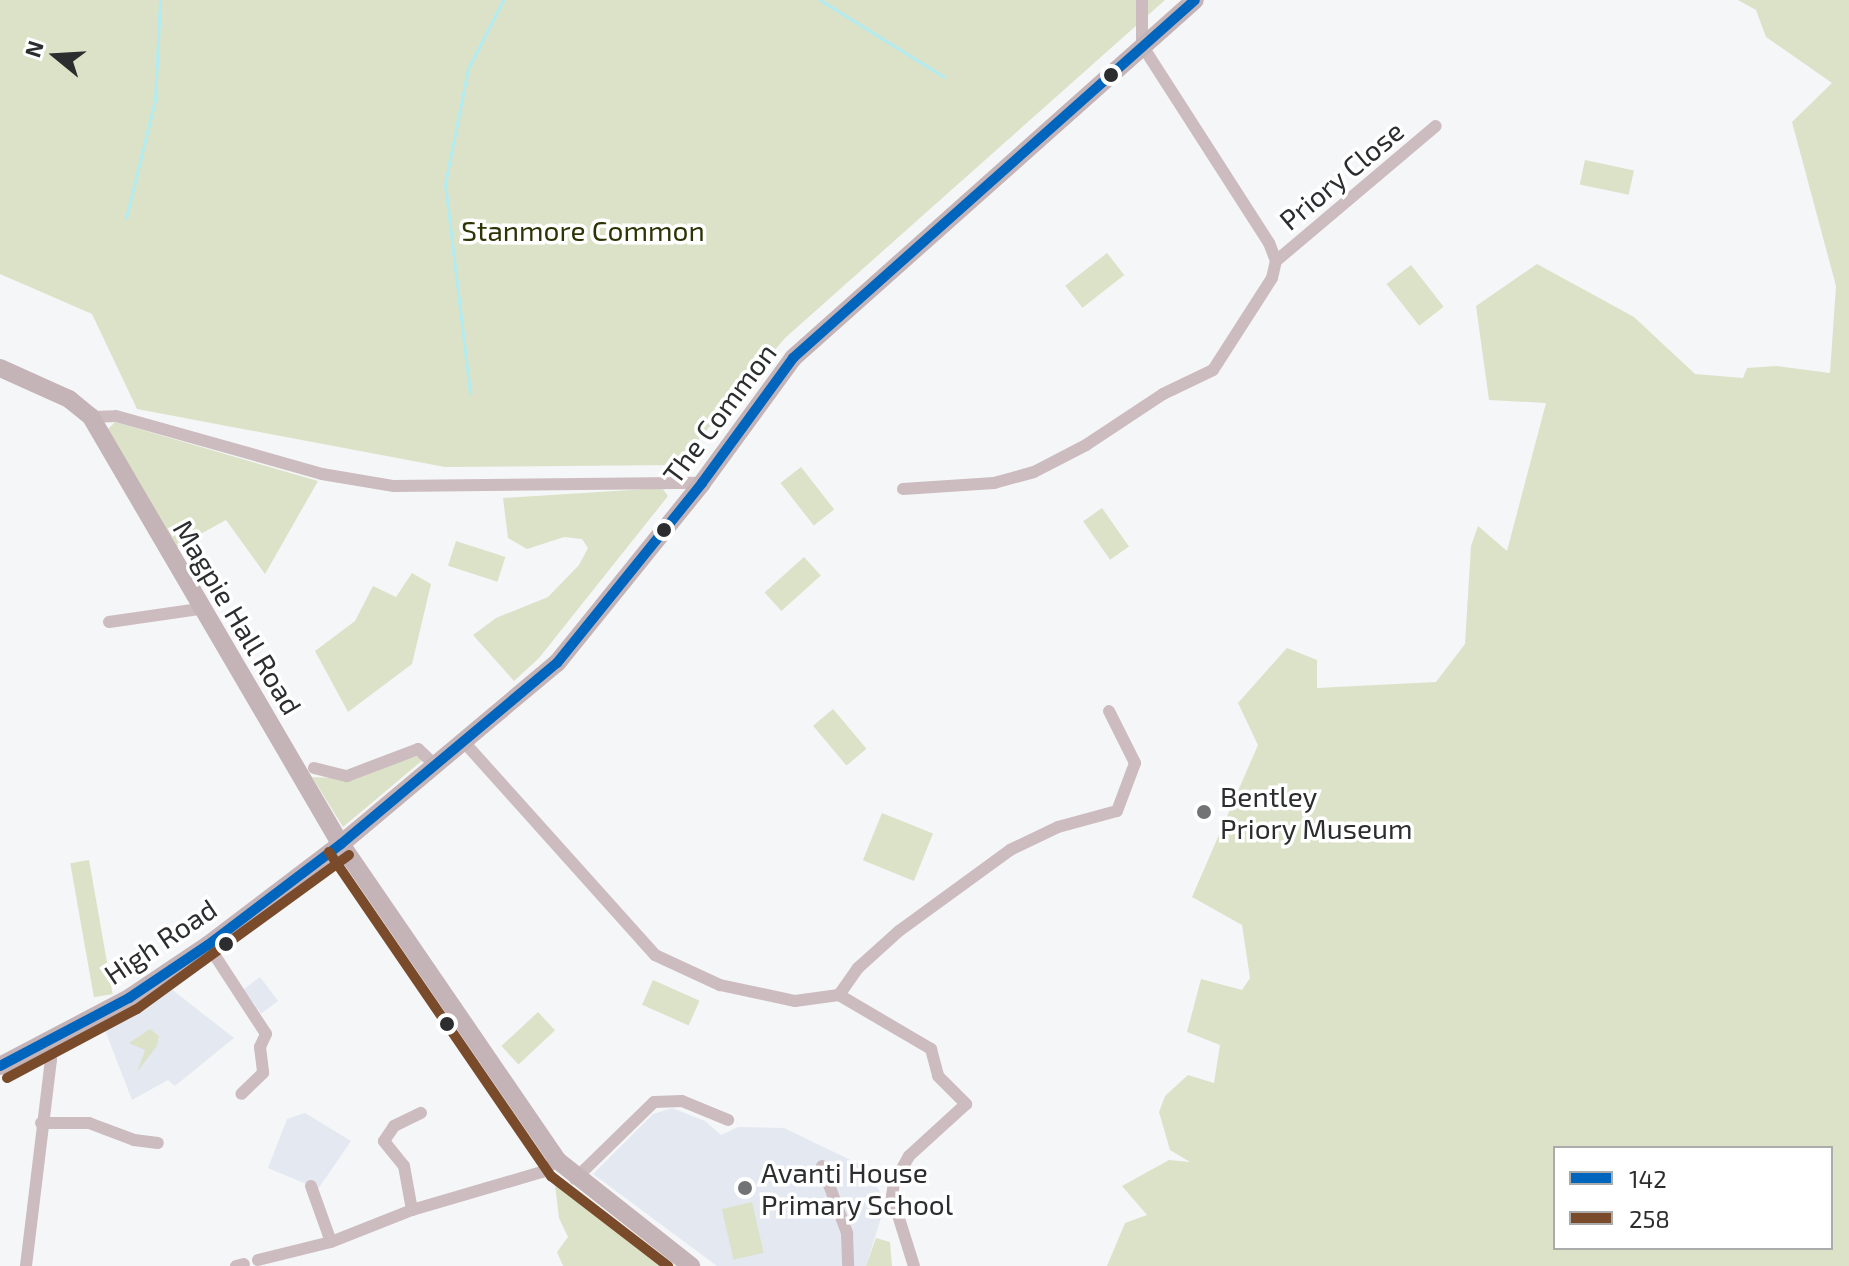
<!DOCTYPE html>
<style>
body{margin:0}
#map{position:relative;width:1849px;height:1266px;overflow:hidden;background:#f4f6f8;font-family:"Exo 2",sans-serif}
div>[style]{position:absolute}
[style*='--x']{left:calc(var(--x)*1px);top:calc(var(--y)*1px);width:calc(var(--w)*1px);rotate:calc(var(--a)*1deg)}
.built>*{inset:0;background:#e4e9f1;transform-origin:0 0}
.green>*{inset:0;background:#dce2c8;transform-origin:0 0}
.stream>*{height:3px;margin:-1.5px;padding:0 1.5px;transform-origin:1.5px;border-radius:1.5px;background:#b2ecf1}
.street>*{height:12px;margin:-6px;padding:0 6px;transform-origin:6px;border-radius:6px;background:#ccbcbf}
.primary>*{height:18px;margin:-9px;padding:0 9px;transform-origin:9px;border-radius:9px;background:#c4b3b7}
.bus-1>*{height:10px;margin:-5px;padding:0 5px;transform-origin:5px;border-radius:5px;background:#0065bd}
.bus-2>*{height:10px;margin:-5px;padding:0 5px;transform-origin:5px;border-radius:5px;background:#7a4b2a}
.dots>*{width:22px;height:22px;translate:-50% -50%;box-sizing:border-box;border:4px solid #fff;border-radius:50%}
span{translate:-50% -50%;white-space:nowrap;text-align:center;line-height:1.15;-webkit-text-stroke:7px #fff;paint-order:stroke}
.street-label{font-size:28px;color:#2c2d2f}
.park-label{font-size:28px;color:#2e3405}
.poi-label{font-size:28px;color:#2c2d2f}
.left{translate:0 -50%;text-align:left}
.legend{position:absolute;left:1553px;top:1146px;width:280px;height:104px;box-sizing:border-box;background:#fff;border:2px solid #ababac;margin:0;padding:10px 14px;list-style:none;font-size:24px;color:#2c2d2f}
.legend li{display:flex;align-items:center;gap:16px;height:40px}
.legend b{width:40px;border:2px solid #ababac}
.north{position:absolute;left:16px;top:16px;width:80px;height:80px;-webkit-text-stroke:6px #fff;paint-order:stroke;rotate:288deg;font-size:22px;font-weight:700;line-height:32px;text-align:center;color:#2c2d2f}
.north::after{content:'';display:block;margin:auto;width:28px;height:36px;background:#2c2d2f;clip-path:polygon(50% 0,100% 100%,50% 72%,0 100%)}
</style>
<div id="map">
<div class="built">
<i style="left:260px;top:977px;width:30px;height:21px;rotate:53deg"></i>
<i style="clip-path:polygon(170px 988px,234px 1038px,175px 1086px,168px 1080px,132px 1100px,105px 1030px)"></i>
<i style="clip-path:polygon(672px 1108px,705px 1121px,721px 1135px,738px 1127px,784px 1128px,865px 1167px,886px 1202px,866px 1266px,717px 1266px,593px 1174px,653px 1114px)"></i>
<i style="clip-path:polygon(305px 1113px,351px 1141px,318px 1189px,268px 1168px,287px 1119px)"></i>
</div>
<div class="green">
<i style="clip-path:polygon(0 0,1165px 0,785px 338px,677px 465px,445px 467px,137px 409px,92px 314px,0 274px)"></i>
<i style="clip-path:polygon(evenodd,1738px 0,1849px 0,1849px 1266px,1107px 1266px,1125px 1223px,1147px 1215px,1122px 1186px,1169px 1160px,1190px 1162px,1170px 1150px,1159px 1112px,1165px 1096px,1188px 1075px,1214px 1083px,1220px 1045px,1187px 1032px,1201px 979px,1242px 990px,1250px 978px,1242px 925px,1192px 897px,1258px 745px,1238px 703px,1287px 648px,1317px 660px,1317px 688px,1436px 682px,1465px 644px,1471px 546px,1478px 526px,1507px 551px,1546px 403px,1489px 400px,1476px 306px,1537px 264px,1634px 317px,1695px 374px,1743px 378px,1747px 368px,1777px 366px,1830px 373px,1836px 286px,1792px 122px,1832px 83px,1766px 37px,1756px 10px,1738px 0,1831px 1148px,1831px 1248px,1555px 1248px,1555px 1148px,1831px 1148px)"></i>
<i style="left:1585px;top:160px;width:50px;height:25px;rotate:12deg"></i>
<i style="left:1107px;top:253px;width:28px;height:53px;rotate:52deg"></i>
<i style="left:1411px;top:265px;width:53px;height:31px;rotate:52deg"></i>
<i style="clip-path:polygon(115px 422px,318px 481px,265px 574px,226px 520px,175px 548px,108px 429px)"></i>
<i style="left:801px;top:467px;width:54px;height:26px;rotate:52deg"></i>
<i style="clip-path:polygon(662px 488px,668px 496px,539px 658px,514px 681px,473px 635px,496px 618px,548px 597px,579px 565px,588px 548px,582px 539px,564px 537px,527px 549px,508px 538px,503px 498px)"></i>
<i style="left:1102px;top:508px;width:47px;height:23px;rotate:55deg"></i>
<i style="left:456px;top:541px;width:52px;height:26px;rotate:18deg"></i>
<i style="left:804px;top:557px;width:25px;height:53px;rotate:48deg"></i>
<i style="clip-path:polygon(412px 573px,431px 584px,412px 664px,348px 712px,315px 651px,355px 621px,373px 586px,396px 597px)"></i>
<i style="left:833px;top:709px;width:52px;height:26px;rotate:50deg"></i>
<i style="clip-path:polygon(412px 755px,424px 759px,343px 827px,312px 777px,354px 779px)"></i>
<i style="left:882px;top:813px;width:55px;height:51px;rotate:22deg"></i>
<i style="left:89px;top:860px;width:136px;height:19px;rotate:80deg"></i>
<i style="left:653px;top:980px;width:51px;height:27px;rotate:24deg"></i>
<i style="left:538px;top:1012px;width:25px;height:50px;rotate:47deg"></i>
<i style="clip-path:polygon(150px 1029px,159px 1036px,157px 1046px,137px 1072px,145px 1050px,129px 1043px)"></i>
<i style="clip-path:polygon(554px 1176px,675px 1266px,563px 1266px,557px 1252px,568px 1237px,559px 1218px)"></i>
<i style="left:752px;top:1202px;width:52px;height:31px;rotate:77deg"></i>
<i style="clip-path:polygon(876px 1238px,890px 1242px,892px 1266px,866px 1266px)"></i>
</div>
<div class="stream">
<i style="--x:820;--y:0;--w:146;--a:31.8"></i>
<i style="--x:126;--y:218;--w:122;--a:-76.2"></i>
<i style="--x:155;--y:100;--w:100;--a:-87.1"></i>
<i style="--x:470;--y:393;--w:210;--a:-96.8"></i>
<i style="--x:445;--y:184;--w:117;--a:-78.7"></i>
<i style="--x:468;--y:69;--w:77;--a:-63.1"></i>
</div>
<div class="street">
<i style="--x:1276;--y:261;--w:209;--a:-40.2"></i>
<i style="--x:91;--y:417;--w:25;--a:-2"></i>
<i style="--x:116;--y:416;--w:214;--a:15.7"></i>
<i style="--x:322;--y:474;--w:73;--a:9.5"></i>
<i style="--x:394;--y:486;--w:308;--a:-0.6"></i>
<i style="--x:903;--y:489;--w:91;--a:-3.8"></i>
<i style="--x:994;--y:483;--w:41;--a:-15.4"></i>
<i style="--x:1034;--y:472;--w:59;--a:-27.4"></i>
<i style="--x:1086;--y:445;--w:92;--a:-33.5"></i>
<i style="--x:1163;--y:394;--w:55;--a:-25.6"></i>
<i style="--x:1213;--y:370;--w:109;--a:-57.3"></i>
<i style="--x:1272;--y:278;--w:17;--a:-77"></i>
<i style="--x:1276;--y:261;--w:19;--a:-111"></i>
<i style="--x:1269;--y:243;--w:235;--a:-122.7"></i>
<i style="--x:1142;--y:45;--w:45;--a:-90"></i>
<i style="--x:109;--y:622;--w:91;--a:-8.2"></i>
<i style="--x:464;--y:742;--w:286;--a:48.1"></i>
<i style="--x:655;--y:955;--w:72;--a:24.8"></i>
<i style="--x:720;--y:985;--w:77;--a:12"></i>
<i style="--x:795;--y:1001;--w:44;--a:-7.8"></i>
<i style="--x:839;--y:995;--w:33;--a:-55"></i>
<i style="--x:858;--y:968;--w:55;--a:-42.1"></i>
<i style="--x:899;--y:931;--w:137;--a:-36.1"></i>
<i style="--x:1010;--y:850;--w:53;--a:-25.6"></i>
<i style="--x:1058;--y:827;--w:61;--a:-15.2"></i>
<i style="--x:1117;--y:811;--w:51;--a:-69.4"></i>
<i style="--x:1135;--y:763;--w:58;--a:-116.6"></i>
<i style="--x:314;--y:768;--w:34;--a:14"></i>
<i style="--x:347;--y:776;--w:76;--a:-20.8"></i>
<i style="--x:418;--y:749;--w:25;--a:43"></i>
<i style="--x:208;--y:945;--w:106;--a:56.9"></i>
<i style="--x:266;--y:1034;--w:14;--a:115"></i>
<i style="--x:260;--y:1047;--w:26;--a:83"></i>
<i style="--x:263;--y:1073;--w:30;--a:136"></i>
<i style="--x:839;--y:995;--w:107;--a:30.4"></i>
<i style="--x:931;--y:1049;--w:28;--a:75"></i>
<i style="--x:938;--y:1076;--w:40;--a:45"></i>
<i style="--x:966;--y:1104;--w:77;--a:137.6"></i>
<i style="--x:909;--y:1156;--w:31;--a:119"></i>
<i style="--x:894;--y:1183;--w:13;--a:99"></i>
<i style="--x:892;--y:1196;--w:73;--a:72.6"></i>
<i style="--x:41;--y:1123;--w:48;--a:0"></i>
<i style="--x:89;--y:1123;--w:48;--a:20.7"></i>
<i style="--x:134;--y:1140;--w:24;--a:7"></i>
<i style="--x:822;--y:1166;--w:72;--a:69.5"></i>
<i style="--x:847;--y:1233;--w:33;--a:88"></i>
<i style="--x:575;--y:1179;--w:110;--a:-44.3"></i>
<i style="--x:654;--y:1102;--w:28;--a:-2"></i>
<i style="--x:682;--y:1101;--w:50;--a:22.4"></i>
<i style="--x:311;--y:1186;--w:59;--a:70.3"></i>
<i style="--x:412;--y:1210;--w:45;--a:-100.3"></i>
<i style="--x:404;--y:1166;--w:32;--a:-129"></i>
<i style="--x:384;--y:1141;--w:18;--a:-56"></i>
<i style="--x:394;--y:1126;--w:30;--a:-26"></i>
<i style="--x:258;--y:1260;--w:75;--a:-13.9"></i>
<i style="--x:331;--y:1242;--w:87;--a:-21.6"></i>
<i style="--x:412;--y:1210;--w:135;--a:-16.3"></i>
<i style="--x:542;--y:1172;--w:19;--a:-39"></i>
<i style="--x:26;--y:1266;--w:208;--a:-83.1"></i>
<i style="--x:51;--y:1060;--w:16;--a:-112"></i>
<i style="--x:236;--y:1266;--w:8;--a:-14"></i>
</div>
<div class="primary">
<i style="--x:0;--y:368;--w:76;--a:24.2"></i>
<i style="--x:69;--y:399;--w:28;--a:39"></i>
<i style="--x:91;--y:417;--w:495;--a:59.7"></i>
<i style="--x:341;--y:844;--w:383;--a:55.6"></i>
<i style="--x:557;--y:1160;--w:171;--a:38.3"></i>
<i style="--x:0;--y:1066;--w:146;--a:-27.8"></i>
<i style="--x:129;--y:998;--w:95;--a:-33.9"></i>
<i style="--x:208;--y:945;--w:167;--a:-37.2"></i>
<i style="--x:341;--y:844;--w:282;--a:-40"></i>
<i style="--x:557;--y:663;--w:231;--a:-51.1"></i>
<i style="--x:702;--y:483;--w:155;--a:-53.9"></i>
<i style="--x:793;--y:358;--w:538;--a:-41.69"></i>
</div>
<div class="bus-1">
<i style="--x:0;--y:1066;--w:146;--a:-27.8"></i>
<i style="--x:129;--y:998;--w:95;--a:-33.9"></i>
<i style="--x:208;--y:945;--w:167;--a:-37.2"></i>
<i style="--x:341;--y:844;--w:282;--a:-40"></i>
<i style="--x:557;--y:663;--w:231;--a:-51.1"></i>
<i style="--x:702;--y:483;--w:155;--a:-53.9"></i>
<i style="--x:793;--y:358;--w:538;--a:-41.69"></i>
</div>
<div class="bus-2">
<i style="--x:329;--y:852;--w:393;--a:55.6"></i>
<i style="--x:551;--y:1176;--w:148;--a:37.6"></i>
<i style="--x:7;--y:1078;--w:147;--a:-28"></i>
<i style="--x:137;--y:1009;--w:262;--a:-36"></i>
</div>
<div class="dots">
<i style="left:1111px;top:75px;background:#2c2d2f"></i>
<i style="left:664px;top:530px;background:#2c2d2f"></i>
<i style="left:1204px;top:812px;background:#727375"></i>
<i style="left:226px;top:944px;background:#2c2d2f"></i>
<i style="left:447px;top:1024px;background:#2c2d2f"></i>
<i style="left:745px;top:1188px;background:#727375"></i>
</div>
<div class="street-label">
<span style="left:1341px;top:175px;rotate:-40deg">Priory Close</span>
<span style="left:719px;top:413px;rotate:-53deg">The Common</span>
<span style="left:238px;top:617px;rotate:59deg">Magpie Hall Road</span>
<span style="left:160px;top:941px;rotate:-34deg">High Road</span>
</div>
<div class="park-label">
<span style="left:583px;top:230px">Stanmore Common</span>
</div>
<div class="poi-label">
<span class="left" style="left:1220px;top:812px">Bentley<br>Priory Museum</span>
<span class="left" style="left:761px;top:1188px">Avanti House<br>Primary School</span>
</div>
<ul class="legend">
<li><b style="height:10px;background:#0065bd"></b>142</li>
<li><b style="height:10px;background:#7a4b2a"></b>258</li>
</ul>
<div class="north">N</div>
</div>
